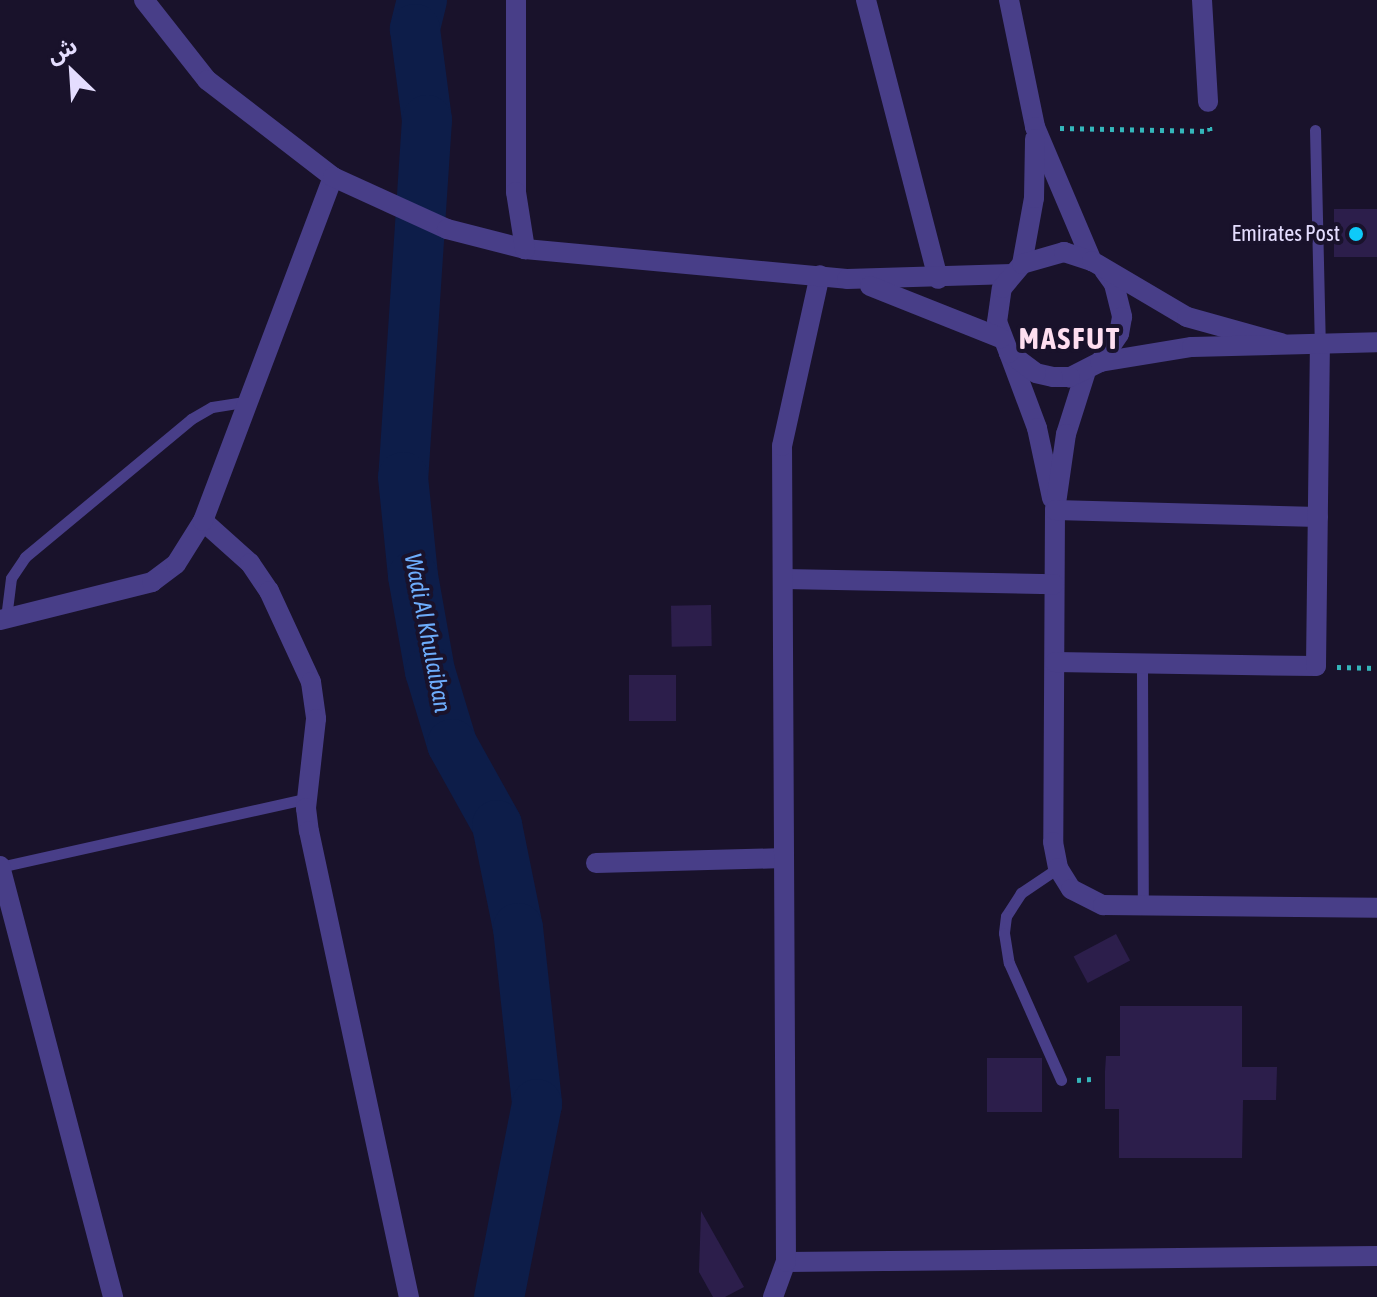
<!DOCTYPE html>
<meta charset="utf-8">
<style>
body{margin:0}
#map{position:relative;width:1377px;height:1297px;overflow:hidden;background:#19122b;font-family:"Asap Condensed","Noto Sans Arabic",sans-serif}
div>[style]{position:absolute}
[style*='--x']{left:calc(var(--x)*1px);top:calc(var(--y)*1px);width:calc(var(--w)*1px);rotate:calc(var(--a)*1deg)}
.river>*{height:50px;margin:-25px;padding:0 25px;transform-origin:25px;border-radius:25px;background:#0d1d49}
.building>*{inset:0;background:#2c1e4b;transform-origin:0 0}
.path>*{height:5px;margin-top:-2.5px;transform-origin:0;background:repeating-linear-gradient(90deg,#34b6bb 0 4px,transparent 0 10px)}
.service>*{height:11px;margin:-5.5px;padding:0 5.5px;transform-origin:5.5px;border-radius:5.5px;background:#483e88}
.minor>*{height:20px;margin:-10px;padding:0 10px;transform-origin:10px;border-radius:10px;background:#483e88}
.tertiary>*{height:20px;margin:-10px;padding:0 10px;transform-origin:10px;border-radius:10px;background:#483e88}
.dots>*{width:22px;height:22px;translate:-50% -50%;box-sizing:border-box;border:4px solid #19122b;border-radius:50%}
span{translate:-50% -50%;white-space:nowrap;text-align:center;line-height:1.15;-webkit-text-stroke:8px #19122b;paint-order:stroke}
.poi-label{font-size:22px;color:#e4ddfe}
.right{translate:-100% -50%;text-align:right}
.water-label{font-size:24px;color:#6dacfb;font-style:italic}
.district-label{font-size:30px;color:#fedef0;font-weight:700;letter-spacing:2px}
.north{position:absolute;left:32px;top:32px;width:80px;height:80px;-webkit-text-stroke:6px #19122b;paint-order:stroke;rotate:335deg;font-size:22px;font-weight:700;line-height:32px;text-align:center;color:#e4ddfe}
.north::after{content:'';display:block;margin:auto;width:28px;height:36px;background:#e4ddfe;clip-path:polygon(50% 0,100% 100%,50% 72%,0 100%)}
</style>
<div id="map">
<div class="river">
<i style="--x:422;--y:0;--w:30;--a:104"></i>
<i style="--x:415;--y:29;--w:92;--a:82.5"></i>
<i style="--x:427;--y:120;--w:358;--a:93.8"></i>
<i style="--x:403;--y:477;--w:100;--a:84.2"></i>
<i style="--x:413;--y:576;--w:97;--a:79.9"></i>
<i style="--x:430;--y:671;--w:76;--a:73.2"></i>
<i style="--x:452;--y:744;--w:93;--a:60.9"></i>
<i style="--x:497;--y:825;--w:105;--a:78.5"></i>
<i style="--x:518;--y:928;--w:177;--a:83.8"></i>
<i style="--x:537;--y:1104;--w:197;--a:101.1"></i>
</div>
<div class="building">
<i style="left:1377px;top:209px;width:48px;height:43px;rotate:90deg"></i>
<i style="left:711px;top:605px;width:41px;height:40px;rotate:89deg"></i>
<i style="left:629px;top:675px;width:47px;height:46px"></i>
<i style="left:1116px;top:934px;width:30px;height:48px;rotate:62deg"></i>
<i style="clip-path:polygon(1120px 1006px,1242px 1006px,1242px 1067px,1277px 1067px,1276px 1100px,1243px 1100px,1242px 1158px,1119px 1158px,1119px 1109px,1105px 1109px,1105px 1071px,1106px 1056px,1120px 1056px)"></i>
<i style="left:987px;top:1058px;width:55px;height:54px"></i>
<i style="clip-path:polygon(701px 1211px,744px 1287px,725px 1297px,713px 1297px,699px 1272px)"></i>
</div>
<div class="path">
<i style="--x:1060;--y:128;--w:150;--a:1.1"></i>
<i style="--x:1210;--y:131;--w:9;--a:-96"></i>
<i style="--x:1337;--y:667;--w:40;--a:1.4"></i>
<i style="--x:1077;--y:1080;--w:14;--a:-4"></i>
</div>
<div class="service">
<i style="--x:1315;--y:130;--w:213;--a:88.7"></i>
<i style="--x:6;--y:618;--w:40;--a:-82.9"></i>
<i style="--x:11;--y:578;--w:25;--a:-56"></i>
<i style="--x:25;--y:557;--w:216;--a:-39.7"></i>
<i style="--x:191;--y:419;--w:24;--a:-30"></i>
<i style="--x:212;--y:407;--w:36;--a:-9"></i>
<i style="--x:1142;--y:665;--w:240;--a:89.8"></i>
<i style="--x:0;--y:867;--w:316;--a:-12.6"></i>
<i style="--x:1058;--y:868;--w:45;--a:146"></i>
<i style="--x:1021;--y:893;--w:27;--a:123"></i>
<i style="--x:1006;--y:916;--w:17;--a:97"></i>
<i style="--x:1004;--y:933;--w:30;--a:81"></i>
<i style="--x:1009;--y:963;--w:128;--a:66"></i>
</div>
<div class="minor">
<i style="--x:866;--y:0;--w:288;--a:75.5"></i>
<i style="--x:1009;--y:0;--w:130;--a:78.4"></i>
<i style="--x:1035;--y:127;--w:146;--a:67"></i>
<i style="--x:1202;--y:0;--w:102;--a:86.6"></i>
<i style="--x:1022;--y:264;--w:67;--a:-79.7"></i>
<i style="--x:1034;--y:198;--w:59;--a:-89"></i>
<i style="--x:1009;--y:353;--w:80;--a:69.5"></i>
<i style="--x:1037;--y:428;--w:72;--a:77.9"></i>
<i style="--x:1086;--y:371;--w:66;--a:107.6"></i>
<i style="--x:1066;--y:434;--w:77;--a:98.2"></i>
<i style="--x:1055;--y:510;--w:332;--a:90.3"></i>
<i style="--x:1053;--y:842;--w:26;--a:79"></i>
<i style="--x:1058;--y:868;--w:25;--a:58"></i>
<i style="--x:1071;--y:889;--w:36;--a:27"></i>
<i style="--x:1103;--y:905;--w:274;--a:0.6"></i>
<i style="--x:1055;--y:510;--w:263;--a:1.5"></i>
<i style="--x:203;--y:521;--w:63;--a:41.8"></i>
<i style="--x:250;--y:563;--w:34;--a:56"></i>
<i style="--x:269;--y:591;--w:100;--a:65.2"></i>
<i style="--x:311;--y:682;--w:37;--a:82"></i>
<i style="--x:316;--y:719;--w:90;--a:96.4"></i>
<i style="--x:306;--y:808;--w:23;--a:83"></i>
<i style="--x:309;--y:831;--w:477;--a:77.9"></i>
<i style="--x:784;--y:579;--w:270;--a:1.1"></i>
<i style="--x:0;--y:620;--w:157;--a:-14"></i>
<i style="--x:152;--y:582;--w:30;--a:-37"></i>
<i style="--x:176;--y:564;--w:51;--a:-57.9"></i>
<i style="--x:203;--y:521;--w:368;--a:-69.3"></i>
<i style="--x:1055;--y:662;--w:261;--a:0.9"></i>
<i style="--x:1316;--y:666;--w:323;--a:-89.3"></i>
<i style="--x:596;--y:863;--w:187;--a:-1.5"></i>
<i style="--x:0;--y:866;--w:446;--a:75.3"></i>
<i style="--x:786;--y:1262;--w:591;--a:-0.58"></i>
<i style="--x:773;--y:1297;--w:37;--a:-70"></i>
<i style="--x:786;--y:1262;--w:816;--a:-90.28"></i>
<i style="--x:782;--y:446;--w:175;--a:-77.5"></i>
</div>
<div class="tertiary">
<i style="--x:144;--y:0;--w:102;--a:51.8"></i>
<i style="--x:207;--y:80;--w:159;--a:37.6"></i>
<i style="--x:333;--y:177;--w:125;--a:24.5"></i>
<i style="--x:447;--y:229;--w:81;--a:14.4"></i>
<i style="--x:525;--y:249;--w:323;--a:5.3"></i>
<i style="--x:847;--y:279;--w:165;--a:-1.7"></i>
<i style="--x:516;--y:0;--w:192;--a:90"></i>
<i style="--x:516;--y:192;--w:58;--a:81"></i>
<i style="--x:1104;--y:270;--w:17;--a:54"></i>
<i style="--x:1114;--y:284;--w:34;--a:76"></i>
<i style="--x:1122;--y:317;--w:17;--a:100"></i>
<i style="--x:1119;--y:334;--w:34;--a:124"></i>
<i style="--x:1100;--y:362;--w:34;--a:153"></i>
<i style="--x:1070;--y:377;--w:17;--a:180"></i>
<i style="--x:1053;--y:377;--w:17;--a:-167"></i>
<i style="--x:1036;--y:373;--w:34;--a:-143"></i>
<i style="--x:1009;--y:353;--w:33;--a:-111"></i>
<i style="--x:997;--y:322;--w:34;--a:-82"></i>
<i style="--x:1002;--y:288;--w:31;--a:-50"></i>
<i style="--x:1022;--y:264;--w:44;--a:-15.9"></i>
<i style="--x:1064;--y:252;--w:29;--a:18"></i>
<i style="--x:1092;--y:261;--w:110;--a:30.5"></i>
<i style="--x:1187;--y:317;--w:98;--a:15.5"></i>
<i style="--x:870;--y:286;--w:141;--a:21.7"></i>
<i style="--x:1100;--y:362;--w:93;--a:-9.3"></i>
<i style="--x:1192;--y:347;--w:185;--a:-1.5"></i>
</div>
<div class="dots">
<i style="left:1356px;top:234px;background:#0ecaf9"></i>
</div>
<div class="poi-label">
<span class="right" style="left:1340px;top:234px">Emirates Post</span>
</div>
<div class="water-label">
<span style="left:428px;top:633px;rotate:79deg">Wadi Al Khulaiban</span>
</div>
<div class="district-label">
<span style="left:1070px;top:338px">MASFUT</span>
</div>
<div class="north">ش</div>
</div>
